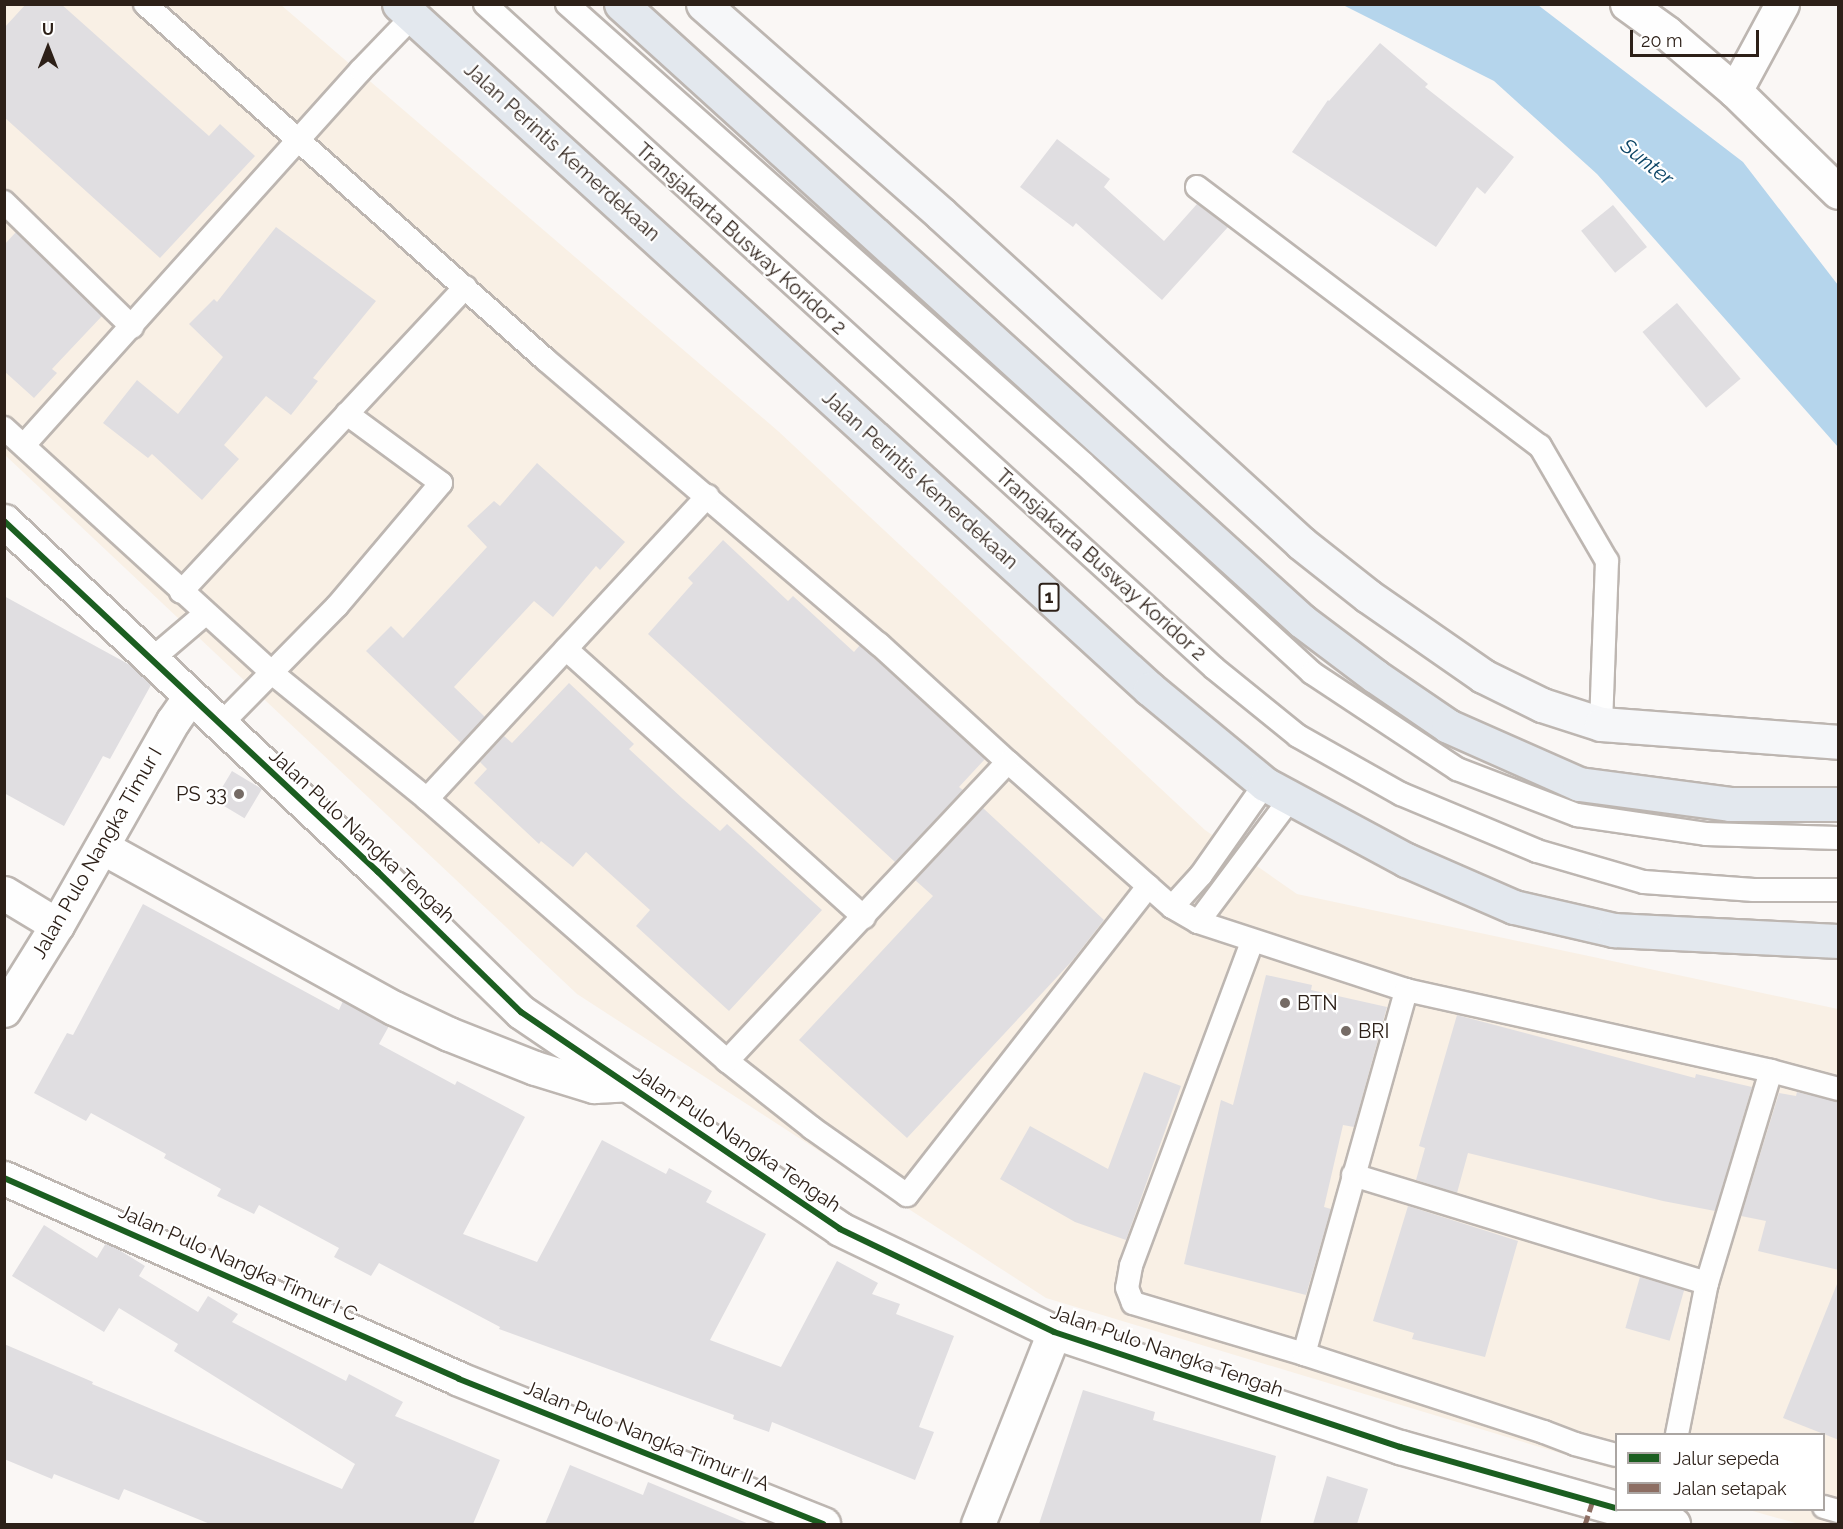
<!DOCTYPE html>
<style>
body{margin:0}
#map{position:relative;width:1843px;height:1529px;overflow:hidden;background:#faf7f5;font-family:Raleway,sans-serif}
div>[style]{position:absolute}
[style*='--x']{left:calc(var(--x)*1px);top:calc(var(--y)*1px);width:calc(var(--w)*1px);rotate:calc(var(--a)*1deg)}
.commercial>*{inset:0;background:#f9f0e5}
.water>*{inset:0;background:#b5d5ec}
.building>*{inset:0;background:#e0dee1;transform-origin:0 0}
.roads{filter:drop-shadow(2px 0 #bdb6b1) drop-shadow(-2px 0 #bdb6b1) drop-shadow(0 2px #bdb6b1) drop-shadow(0 -2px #bdb6b1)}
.lane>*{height:22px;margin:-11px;padding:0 11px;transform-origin:11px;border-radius:11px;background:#fefefe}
.street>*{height:33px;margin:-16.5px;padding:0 16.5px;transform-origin:16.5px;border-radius:16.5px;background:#fefefe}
.secondary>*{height:33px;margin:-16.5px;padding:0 16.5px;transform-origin:16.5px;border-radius:16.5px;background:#f6f7f9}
.highway>*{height:33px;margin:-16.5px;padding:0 16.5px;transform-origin:16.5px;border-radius:16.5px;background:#e3e8ee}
.quiet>*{height:4.5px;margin-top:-2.25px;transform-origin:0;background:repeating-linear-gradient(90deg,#8d6e63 0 9px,transparent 0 13.5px)}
.cycleway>*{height:6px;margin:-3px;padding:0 3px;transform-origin:3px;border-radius:3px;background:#1b5e20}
.dots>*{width:16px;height:16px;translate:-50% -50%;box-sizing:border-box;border:3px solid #fff;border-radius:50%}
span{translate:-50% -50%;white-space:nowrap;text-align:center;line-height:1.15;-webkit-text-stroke:4.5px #fff;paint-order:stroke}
.shield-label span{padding:2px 4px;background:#fff;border:2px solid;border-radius:4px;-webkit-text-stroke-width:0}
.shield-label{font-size:18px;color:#2d2018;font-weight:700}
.street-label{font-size:20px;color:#2d2018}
.poi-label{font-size:20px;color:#2d2018}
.right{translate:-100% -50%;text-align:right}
.left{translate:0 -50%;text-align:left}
.water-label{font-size:21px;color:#0c4566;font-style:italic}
.frame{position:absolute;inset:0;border:6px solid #2d2018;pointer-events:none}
.legend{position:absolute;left:1615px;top:1433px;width:210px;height:78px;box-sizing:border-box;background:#fff;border:2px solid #aba6a3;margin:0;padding:8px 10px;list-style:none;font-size:18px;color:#2d2018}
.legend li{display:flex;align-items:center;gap:12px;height:30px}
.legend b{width:30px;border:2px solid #aba6a3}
.north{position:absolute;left:18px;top:18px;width:60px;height:60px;-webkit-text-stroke:4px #fff;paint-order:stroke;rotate:0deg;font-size:16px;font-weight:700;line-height:24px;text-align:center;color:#2d2018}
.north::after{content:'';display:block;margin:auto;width:21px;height:27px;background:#2d2018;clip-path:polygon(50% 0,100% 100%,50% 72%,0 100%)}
.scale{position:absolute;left:1630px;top:30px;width:129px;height:27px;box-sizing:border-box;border:3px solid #2d2018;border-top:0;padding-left:8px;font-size:18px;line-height:21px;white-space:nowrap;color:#2d2018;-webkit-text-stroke:4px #fff;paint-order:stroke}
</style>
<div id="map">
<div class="commercial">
<i style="clip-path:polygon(4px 5px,281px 5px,778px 431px,1205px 830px,1297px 894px,1838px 1009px,1838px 1524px,1799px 1524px,1749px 1510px,1824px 1510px,1824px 1434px,1616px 1434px,1616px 1470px,1046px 1298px,577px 994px,5px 455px)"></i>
</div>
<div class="water">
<i style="clip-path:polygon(1343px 5px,1538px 5px,1743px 162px,1838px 285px,1838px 447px,1597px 174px,1494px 81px)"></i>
</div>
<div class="building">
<i style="clip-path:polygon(26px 4px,61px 4px,209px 136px,220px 124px,255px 156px,160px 258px,4px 117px,4px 28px)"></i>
<i style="clip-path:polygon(1380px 43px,1428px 84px,1425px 87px,1514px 157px,1485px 194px,1477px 187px,1436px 247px,1292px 152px,1328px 100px,1329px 101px)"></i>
<i style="clip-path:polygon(1057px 139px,1110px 179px,1104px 187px,1164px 241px,1197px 204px,1228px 227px,1162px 300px,1076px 223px,1073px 227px,1020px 187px)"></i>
<i style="left:1613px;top:205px;width:54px;height:41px;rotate:51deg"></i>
<i style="clip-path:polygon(276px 227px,376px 301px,313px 378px,318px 381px,291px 415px,266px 396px,224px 445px,239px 459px,202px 500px,152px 454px,148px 458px,103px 423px,137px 380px,178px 414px,223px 357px,189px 324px,214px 299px,217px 302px)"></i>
<i style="clip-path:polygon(16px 232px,102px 316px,52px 369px,57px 373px,34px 398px,4px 371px,4px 245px)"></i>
<i style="left:1677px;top:303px;width:99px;height:45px;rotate:50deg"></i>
<i style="clip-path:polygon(537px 463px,625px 542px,600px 570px,596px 566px,553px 617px,534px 601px,454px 687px,485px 717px,461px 743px,366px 651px,391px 626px,403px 638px,487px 547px,467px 526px,494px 501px,500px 506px)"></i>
<i style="clip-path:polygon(723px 540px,788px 601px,793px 596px,854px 652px,860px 645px,985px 759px,959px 787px,963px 790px,895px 862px,648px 634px,693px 583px,688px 578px)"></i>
<i style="clip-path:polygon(4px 596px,130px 665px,151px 685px,110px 759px,103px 756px,64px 826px,4px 793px)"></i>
<i style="clip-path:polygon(569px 683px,634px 744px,629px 749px,682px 798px,720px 831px,727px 824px,822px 910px,729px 1011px,636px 926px,650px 910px,586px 852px,573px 867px,541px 841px,539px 844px,474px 783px,487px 769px,480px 762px,504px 736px,512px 743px)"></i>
<i style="left:232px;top:771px;width:35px;height:34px;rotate:31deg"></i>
<i style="clip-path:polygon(983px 808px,1104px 920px,1072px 961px,907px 1138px,799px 1040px,933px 896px,915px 880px)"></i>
<i style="clip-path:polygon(143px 904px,339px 1010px,343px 1001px,389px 1026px,379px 1044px,455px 1085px,457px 1081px,525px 1117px,463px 1234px,537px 1262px,602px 1140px,666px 1174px,669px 1168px,712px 1191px,706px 1202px,766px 1234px,710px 1340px,781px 1367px,837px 1261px,878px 1283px,872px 1294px,900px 1304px,896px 1314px,954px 1336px,919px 1427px,934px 1432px,915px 1480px,772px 1422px,769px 1432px,733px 1419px,734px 1415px,499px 1329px,500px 1327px,379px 1263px,371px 1276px,334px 1257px,339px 1248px,259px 1205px,254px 1214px,217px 1196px,221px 1189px,164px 1158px,166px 1154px,91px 1113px,86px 1121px,34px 1093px,67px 1033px,73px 1035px)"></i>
<i style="clip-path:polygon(1266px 975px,1312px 985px,1311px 990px,1387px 1007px,1354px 1127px,1343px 1125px,1324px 1207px,1331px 1209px,1306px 1295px,1184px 1264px,1221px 1100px,1233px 1105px)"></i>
<i style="clip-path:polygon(1457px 1015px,1695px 1078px,1696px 1074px,1752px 1087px,1715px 1211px,1663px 1201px,1468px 1153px,1457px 1193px,1416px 1180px,1425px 1148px,1419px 1146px)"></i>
<i style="clip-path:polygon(1144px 1072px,1181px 1086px,1126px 1240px,1075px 1222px,1000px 1179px,1030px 1126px,1108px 1169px)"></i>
<i style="clip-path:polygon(1797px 1092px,1839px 1102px,1839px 1270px,1758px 1251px,1766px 1221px,1741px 1216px,1779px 1093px,1796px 1096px)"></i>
<i style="clip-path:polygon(1408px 1206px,1518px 1241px,1485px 1357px,1412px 1339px,1414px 1333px,1373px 1321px)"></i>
<i style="clip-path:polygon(44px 1225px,97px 1258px,106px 1243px,116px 1248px,145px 1266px,139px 1276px,198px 1312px,208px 1296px,238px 1314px,232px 1322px,346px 1381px,349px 1374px,403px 1402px,395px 1416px,500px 1460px,473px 1524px,210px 1524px,124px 1489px,119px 1500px,54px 1474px,52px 1479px,4px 1459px,4px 1344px,93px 1382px,92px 1384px,342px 1489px,355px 1464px,174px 1351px,178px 1344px,119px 1308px,104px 1332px,12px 1276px)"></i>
<i style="left:1640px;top:1277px;width:46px;height:53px;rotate:16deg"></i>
<i style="clip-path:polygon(1837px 1284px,1839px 1285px,1839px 1440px,1783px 1418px)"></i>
<i style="clip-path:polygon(1083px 1390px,1155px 1412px,1153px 1420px,1276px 1456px,1260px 1524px,1039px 1524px)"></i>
<i style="clip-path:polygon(570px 1465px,643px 1495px,648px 1482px,749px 1524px,545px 1524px)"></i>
<i style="clip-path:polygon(1327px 1476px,1368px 1489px,1357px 1524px,1313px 1524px)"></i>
</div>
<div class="roads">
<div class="lane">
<i style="--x:145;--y:4;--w:536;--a:41.6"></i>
<i style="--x:546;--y:360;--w:438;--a:40.5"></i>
<i style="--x:879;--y:644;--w:175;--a:42.5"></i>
<i style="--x:1008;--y:762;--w:219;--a:41.5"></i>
<i style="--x:1172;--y:907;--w:30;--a:30"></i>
<i style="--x:1198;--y:922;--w:219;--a:18.1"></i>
<i style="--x:1406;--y:990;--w:374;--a:12.5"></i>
<i style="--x:1771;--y:1071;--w:69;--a:15"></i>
<i style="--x:485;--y:4;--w:986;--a:42.33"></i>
<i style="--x:1214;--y:668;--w:108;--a:39"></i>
<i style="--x:1298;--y:736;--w:118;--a:29.4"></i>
<i style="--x:1401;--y:794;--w:147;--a:22.7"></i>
<i style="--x:1537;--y:851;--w:111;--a:16.2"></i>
<i style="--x:1644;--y:882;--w:110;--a:4.2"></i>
<i style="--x:1754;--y:890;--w:84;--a:0"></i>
<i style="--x:567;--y:4;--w:691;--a:41.65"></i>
<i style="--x:1083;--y:463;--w:311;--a:42.5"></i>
<i style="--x:1312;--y:673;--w:174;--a:33.5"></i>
<i style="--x:1457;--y:769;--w:129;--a:21"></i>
<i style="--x:1577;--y:815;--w:130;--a:8.4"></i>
<i style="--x:1706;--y:834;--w:132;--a:1.7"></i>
<i style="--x:1197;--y:187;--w:430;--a:37.1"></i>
<i style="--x:1540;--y:446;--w:133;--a:59.8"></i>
<i style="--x:1607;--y:561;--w:163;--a:92.1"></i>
<i style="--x:4;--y:202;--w:179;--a:44.3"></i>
<i style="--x:4;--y:428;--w:363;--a:42.4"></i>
<i style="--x:272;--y:673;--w:200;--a:39.1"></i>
<i style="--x:427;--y:799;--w:398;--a:41.1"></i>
<i style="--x:727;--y:1061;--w:108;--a:38.2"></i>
<i style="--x:812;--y:1128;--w:116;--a:35.2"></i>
<i style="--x:907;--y:1195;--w:392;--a:-52"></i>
<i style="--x:24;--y:445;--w:504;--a:-48.06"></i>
<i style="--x:361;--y:70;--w:75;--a:-46.1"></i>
<i style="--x:181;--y:592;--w:417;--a:-47"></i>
<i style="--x:566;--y:649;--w:401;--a:42"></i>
<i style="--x:151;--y:660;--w:71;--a:-40.4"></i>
<i style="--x:220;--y:725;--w:167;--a:-45.5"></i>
<i style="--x:337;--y:606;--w:161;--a:-49.8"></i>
<i style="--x:441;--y:483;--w:117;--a:-143.7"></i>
<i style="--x:427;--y:799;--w:413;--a:-47.2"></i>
<i style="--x:1172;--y:907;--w:43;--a:-47.8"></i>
<i style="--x:1201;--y:875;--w:111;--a:-54.9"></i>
<i style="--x:1198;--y:922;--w:154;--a:-53.2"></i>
<i style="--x:1252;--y:942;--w:346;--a:110.5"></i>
<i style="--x:1131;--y:1266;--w:22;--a:100"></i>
<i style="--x:1127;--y:1288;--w:16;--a:68"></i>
<i style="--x:1133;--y:1303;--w:178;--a:16.6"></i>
<i style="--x:1304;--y:1354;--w:252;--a:18"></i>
<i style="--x:1544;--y:1432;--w:33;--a:21"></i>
<i style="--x:1575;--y:1444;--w:42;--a:15"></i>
<i style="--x:727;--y:1061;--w:410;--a:-46.8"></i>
<i style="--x:1353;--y:1175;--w:370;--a:17"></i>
<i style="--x:1304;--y:1354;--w:378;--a:-74.3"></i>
<i style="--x:1677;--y:1434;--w:154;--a:-78.8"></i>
<i style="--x:1707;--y:1283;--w:221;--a:-73.2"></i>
<i style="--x:1824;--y:1507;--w:15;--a:16"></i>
</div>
<div class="street">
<i style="--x:1627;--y:4;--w:49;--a:35.9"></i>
<i style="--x:1667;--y:33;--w:89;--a:40.5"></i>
<i style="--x:1735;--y:91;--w:144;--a:44.4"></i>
<i style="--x:1735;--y:91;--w:99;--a:-61.6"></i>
<i style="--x:4;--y:521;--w:513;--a:43.18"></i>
<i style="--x:378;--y:872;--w:200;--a:44.4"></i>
<i style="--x:521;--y:1012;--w:386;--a:34.2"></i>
<i style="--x:840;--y:1229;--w:237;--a:25.7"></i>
<i style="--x:1054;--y:1332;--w:365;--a:18.4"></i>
<i style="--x:1400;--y:1447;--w:224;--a:15.8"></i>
<i style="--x:102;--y:847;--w:333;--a:28.9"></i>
<i style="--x:394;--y:1008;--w:61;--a:25.3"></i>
<i style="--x:449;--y:1034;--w:92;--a:21.6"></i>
<i style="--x:535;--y:1068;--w:62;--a:17"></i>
<i style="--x:594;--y:1086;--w:34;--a:-3"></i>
<i style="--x:4;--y:893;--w:62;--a:31.1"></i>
<i style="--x:4;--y:1010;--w:100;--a:-58.1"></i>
<i style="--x:57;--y:925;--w:235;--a:-60.4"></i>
<i style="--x:173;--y:721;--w:29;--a:-55"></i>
<i style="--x:4;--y:1178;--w:497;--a:23.8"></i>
<i style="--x:459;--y:1379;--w:392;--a:21.7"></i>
<i style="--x:1620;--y:1510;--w:55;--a:14.8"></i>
<i style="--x:978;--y:1524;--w:206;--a:-68.4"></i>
</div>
<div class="secondary">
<i style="--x:703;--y:4;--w:317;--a:41.4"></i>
<i style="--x:941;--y:214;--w:488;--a:42.4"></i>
<i style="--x:1301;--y:543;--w:85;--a:38.3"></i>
<i style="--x:1368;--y:596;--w:140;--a:34.8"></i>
<i style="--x:1483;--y:676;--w:66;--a:26.2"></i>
<i style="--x:1542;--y:705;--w:62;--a:17.9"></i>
<i style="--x:1601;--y:724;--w:238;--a:4.3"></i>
</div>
<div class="highway">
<i style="--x:399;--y:4;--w:1016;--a:42.37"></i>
<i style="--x:1150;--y:689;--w:149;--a:39.6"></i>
<i style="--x:1265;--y:784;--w:160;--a:28.3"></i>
<i style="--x:1406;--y:860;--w:118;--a:23.5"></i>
<i style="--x:1514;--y:907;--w:103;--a:13"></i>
<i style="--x:1614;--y:930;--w:224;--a:2.8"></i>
<i style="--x:621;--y:4;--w:919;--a:42.18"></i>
<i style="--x:1302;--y:621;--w:91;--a:37"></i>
<i style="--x:1375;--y:676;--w:88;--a:34.4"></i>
<i style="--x:1448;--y:726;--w:143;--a:23.9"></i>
<i style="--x:1579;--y:784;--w:152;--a:7.5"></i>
<i style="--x:1730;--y:804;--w:108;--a:0"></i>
</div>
</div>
<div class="quiet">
<i style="--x:1585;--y:1524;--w:23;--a:-72"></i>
</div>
<div class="cycleway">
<i style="--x:4;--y:521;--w:513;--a:43.18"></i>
<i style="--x:378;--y:872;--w:200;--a:44.4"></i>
<i style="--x:521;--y:1012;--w:386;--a:34.2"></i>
<i style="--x:840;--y:1229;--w:237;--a:25.7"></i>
<i style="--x:1054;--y:1332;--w:365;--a:18.4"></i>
<i style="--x:1400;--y:1447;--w:224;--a:15.8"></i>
<i style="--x:4;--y:1178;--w:497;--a:23.8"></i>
<i style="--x:459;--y:1379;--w:392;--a:21.7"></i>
</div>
<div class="dots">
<i style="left:239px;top:794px;background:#756b65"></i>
<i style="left:1285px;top:1003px;background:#756b65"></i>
<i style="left:1346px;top:1031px;background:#756b65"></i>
</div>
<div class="shield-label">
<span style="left:1049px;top:597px">1</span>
</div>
<div class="street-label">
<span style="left:562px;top:152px;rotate:42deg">Jalan Perintis Kemerdekaan</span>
<span style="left:741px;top:239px;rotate:42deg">Transjakarta Busway Koridor 2</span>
<span style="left:920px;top:480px;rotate:42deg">Jalan Perintis Kemerdekaan</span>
<span style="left:1101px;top:565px;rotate:42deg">Transjakarta Busway Koridor 2</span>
<span style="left:362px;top:836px;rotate:43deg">Jalan Pulo Nangka Tengah</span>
<span style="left:97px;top:853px;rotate:-60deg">Jalan Pulo Nangka Timur I</span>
<span style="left:737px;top:1139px;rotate:34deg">Jalan Pulo Nangka Tengah</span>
<span style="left:238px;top:1263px;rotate:24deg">Jalan Pulo Nangka Timur I C</span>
<span style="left:1167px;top:1351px;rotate:19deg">Jalan Pulo Nangka Tengah</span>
<span style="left:647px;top:1436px;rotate:22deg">Jalan Pulo Nangka Timur II A</span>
</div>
<div class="poi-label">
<span class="right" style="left:227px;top:794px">PS 33</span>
<span class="left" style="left:1297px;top:1003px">BTN</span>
<span class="left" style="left:1358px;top:1031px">BRI</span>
</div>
<div class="water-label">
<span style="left:1647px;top:162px;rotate:39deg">Sunter</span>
</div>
<div class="frame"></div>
<ul class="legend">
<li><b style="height:8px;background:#1b5e20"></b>Jalur sepeda</li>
<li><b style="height:8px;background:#8d6e63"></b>Jalan setapak</li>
</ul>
<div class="north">U</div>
<div class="scale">20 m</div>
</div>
